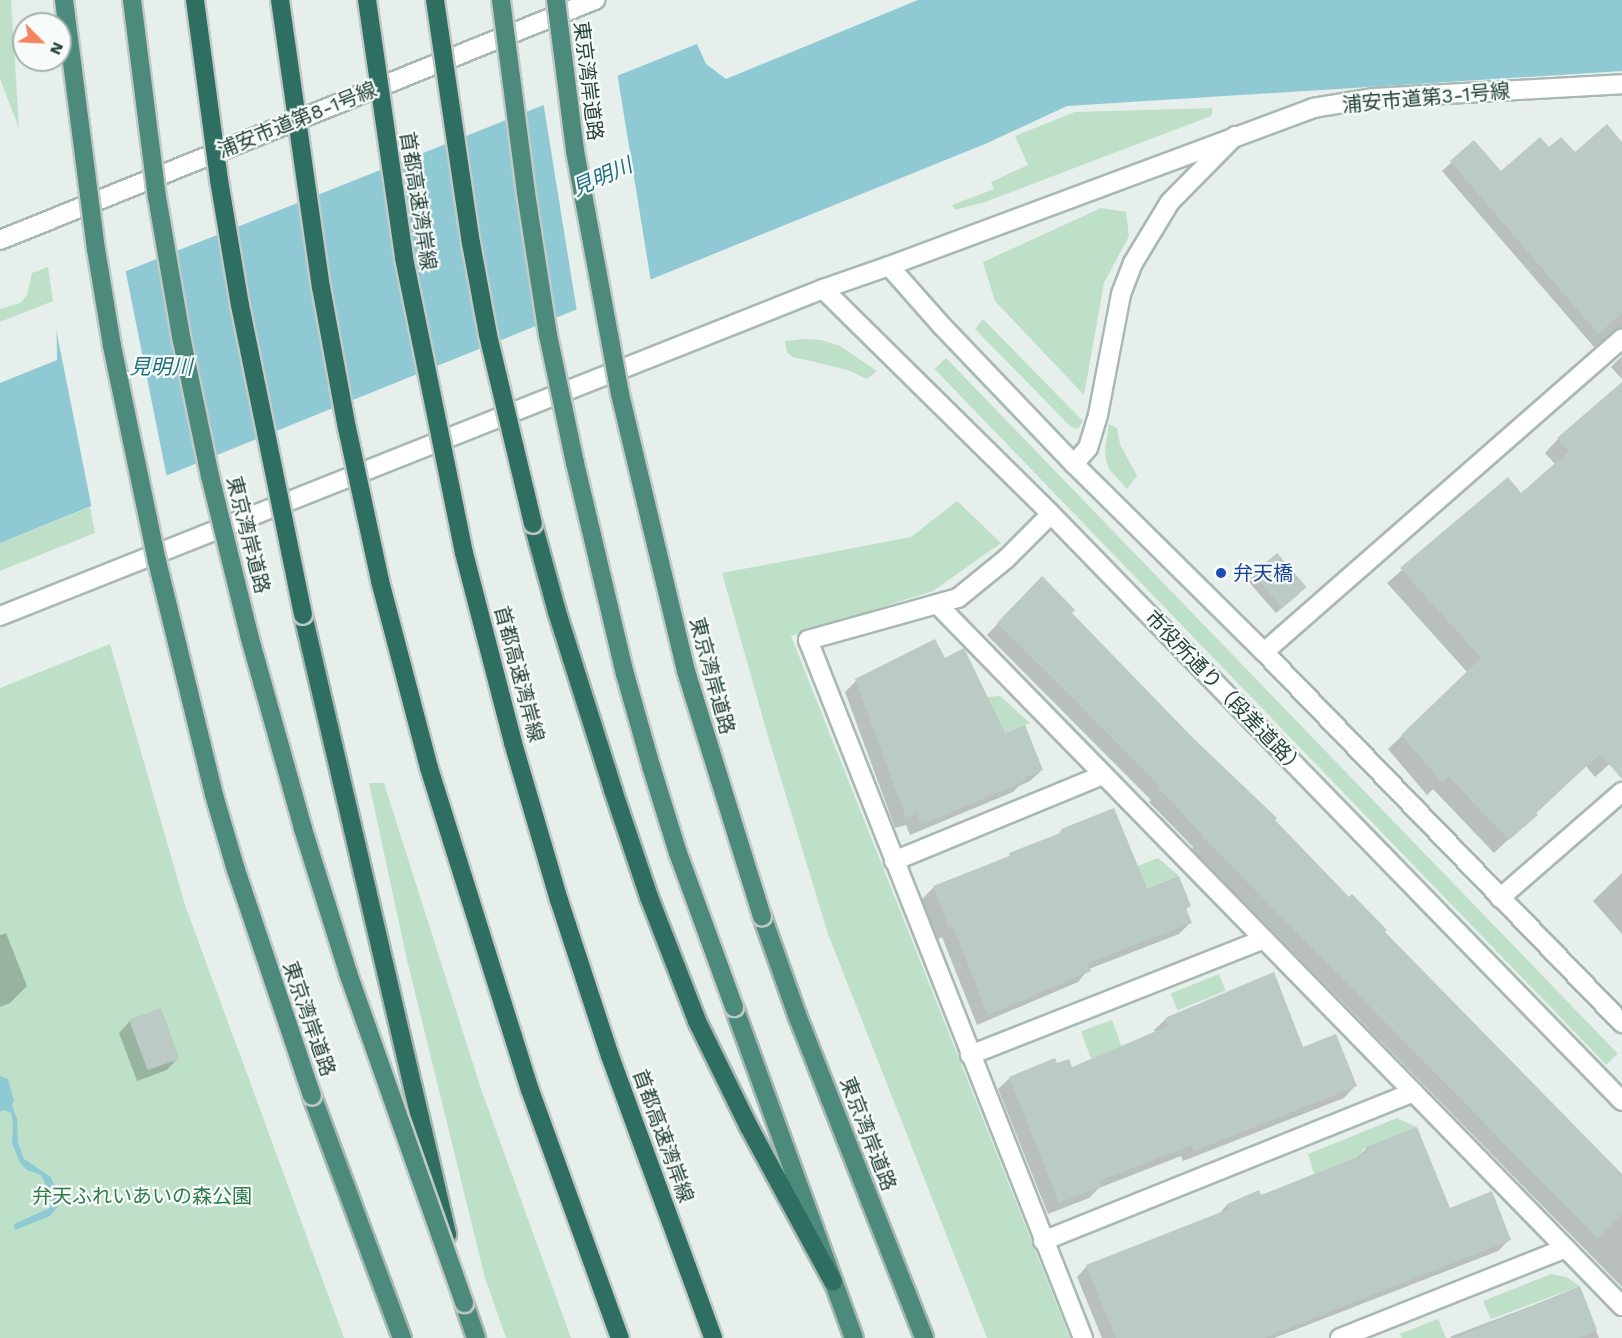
<!DOCTYPE html>
<meta charset="utf-8">
<style>
body{margin:0}
#map{position:relative;width:1622px;height:1338px;overflow:hidden;background:#e6efeb;font-family:"Work Sans","Noto Sans JP",sans-serif}
div>[style]{position:absolute}
[style*='--x']{left:calc(var(--x)*1px);top:calc(var(--y)*1px);width:calc(var(--w)*1px);rotate:calc(var(--a)*1deg)}
.green>*{inset:0;background:#bfe0c8;transform-origin:0 0}
.water>*{inset:0;background:#8ec9d4}
.pier>*{inset:0;background:#e6efeb}
.shadow>*{inset:0;background:#0003}
.building>*{inset:0;background:#bbcac4;transform-origin:0 0}
.roads{filter:drop-shadow(2px 0 #a8b8b2) drop-shadow(-2px 0 #a8b8b2) drop-shadow(0 2px #a8b8b2) drop-shadow(0 -2px #a8b8b2)}
.minor>*{height:18px;margin:-9px;padding:0 9px;transform-origin:9px;border-radius:9px;background:#fff}
.tertiary>*{height:18px;margin:-9px;padding:0 9px;transform-origin:9px;border-radius:9px;background:#fff}
.trunk>*{height:18px;margin:-9px;padding:0 9px;transform-origin:9px;border-radius:9px;background:#4c8a7c}
.motorway>*{height:18px;margin:-9px;padding:0 9px;transform-origin:9px;border-radius:9px;background:#2f6f62}
.bridges{filter:drop-shadow(2px 0 #c2cac8) drop-shadow(-2px 0 #c2cac8) drop-shadow(0 2px #c2cac8) drop-shadow(0 -2px #c2cac8)}
.trunk-bridge>*{height:18px;margin:-9px;padding:0 9px;transform-origin:9px;border-radius:9px;background:#4c8a7c}
.motorway-bridge>*{height:18px;margin:-9px;padding:0 9px;transform-origin:9px;border-radius:9px;background:#2f6f62}
.dots>*{width:16px;height:16px;translate:-50% -50%;box-sizing:border-box;border:3px solid #f7fbf9;border-radius:50%}
span{translate:-50% -50%;white-space:nowrap;text-align:center;line-height:1.15;-webkit-text-stroke:4.5px #f7fbf9;paint-order:stroke}
.street-label{font-size:20px;color:#24423a}
.transit-label{font-size:20px;color:#164399}
.left{translate:0 -50%;text-align:left}
.park-label{font-size:20px;color:#2d7a4b}
.water-label{font-size:21px;color:#1c6f80;font-style:italic}
.north{position:absolute;left:12px;top:12px;width:60px;height:60px;box-sizing:border-box;background:#f7fbf9;border:2px solid #a3b1ad;border-radius:50%;rotate:114deg;font-size:16px;font-weight:700;line-height:24px;text-align:center;color:#24423a}
.north::after{content:'';display:block;margin:auto;width:21px;height:27px;background:#f4845f;clip-path:polygon(50% 0,100% 100%,50% 72%,0 100%)}
</style>
<div id="map">
<div class="green">
<i style="clip-path:polygon(0 0,11px 0,19px 128px,0 79px)"></i>
<i style="clip-path:polygon(1213px 108px,1211px 116px,985px 202px,955px 210px,952px 205px,994px 189px,991px 182px,1028px 165px,1015px 136px,1075px 112px)"></i>
<i style="clip-path:polygon(1101px 208px,1126px 212px,1129px 236px,1104px 283px,1084px 395px,995px 301px,983px 262px)"></i>
<i style="clip-path:polygon(48px 267px,53px 301px,0 322px,0 309px,20px 303px,27px 295px,32px 273px)"></i>
<i style="clip-path:polygon(983px 319px,1083px 421px,1078px 429px,1071px 427px,975px 329px)"></i>
<i style="clip-path:polygon(803px 339px,821px 340px,840px 346px,877px 371px,867px 379px,848px 370px,793px 357px,787px 352px,785px 341px)"></i>
<i style="left:946px;top:358px;width:967px;height:16px;rotate:46deg"></i>
<i style="clip-path:polygon(1109px 424px,1117px 428px,1120px 444px,1137px 476px,1127px 489px,1109px 469px,1106px 460px,1105px 448px)"></i>
<i style="clip-path:polygon(957px 501px,1001px 543px,933px 591px,791px 636px,1070px 1338px,987px 1338px,828px 934px,767px 733px,722px 573px,911px 537px)"></i>
<i style="clip-path:polygon(90px 507px,95px 533px,0 571px,0 543px)"></i>
<i style="clip-path:polygon(110px 644px,185px 905px,344px 1338px,0 1338px,0 688px)"></i>
<i style="clip-path:polygon(1000px 696px,1030px 723px,970px 747px,940px 721px,988px 697px)"></i>
<i style="clip-path:polygon(369px 783px,384px 783px,481px 1089px,571px 1338px,506px 1338px,485px 1278px,407px 960px)"></i>
<i style="clip-path:polygon(1158px 858px,1179px 876px,1135px 892px,994px 922px)"></i>
<i style="left:1219px;top:974px;width:18px;height:52px;rotate:68deg"></i>
<i style="left:1112px;top:1020px;width:29px;height:33px;rotate:70deg"></i>
<i style="clip-path:polygon(1397px 1118px,1417px 1127px,1365px 1147px,1358px 1157px,1314px 1174px,1308px 1154px)"></i>
<i style="clip-path:polygon(1551px 1274px,1566px 1277px,1580px 1286px,1491px 1319px,1483px 1301px)"></i>
<i style="clip-path:polygon(1438px 1319px,1446px 1338px,1402px 1338px,1400px 1334px)"></i>
</div>
<div class="water">
<i style="clip-path:polygon(918px 0,1622px 0,1622px 71px,1067px 106px,985px 144px,0 543px,0 383px,57px 360px,56px 299px,697px 44px,706px 64px,726px 79px)"></i>
<i style="clip-path:polygon(0 1076px,8px 1079px,14px 1101px,12px 1105px,17px 1119px,18px 1143px,24px 1159px,51px 1177px,58px 1196px,59px 1205px,50px 1216px,15px 1230px,14px 1224px,50px 1208px,52px 1198px,41px 1175px,27px 1170px,20px 1163px,12px 1143px,13px 1123px,11px 1113px,4px 1110px,0 1112px)"></i>
</div>
<div class="pier">
<i style="clip-path:polygon(617px 72px,651px 282px,577px 312px,543px 101px)"></i>
<i style="clip-path:polygon(125px 268px,167px 478px,92px 509px,56px 329px,53px 299px)"></i>
</div>
<div class="shadow">
<i style="clip-path:polygon(1474px 142px,1501px 173px,1549px 149px,1575px 155px,1622px 144px,1622px 340px,1610px 336px,1594px 347px,1442px 171px)"></i>
<i style="clip-path:polygon(1622px 356px,1622px 379px,1611px 367px)"></i>
<i style="clip-path:polygon(1622px 392px,1622px 753px,1595px 777px,1586px 766px,1494px 853px,1433px 789px,1427px 795px,1388px 749px,1468px 673px,1387px 583px,1508px 479px,1521px 495px,1556px 465px,1545px 453px,1558px 439px)"></i>
<i style="clip-path:polygon(1277px 555px,1300px 593px,1276px 613px,1248px 581px)"></i>
<i style="clip-path:polygon(1042px 578px,1070px 613px,1622px 1177px,1622px 1287px,1192px 849px,1193px 847px,1149px 802px,1151px 800px,987px 635px)"></i>
<i style="clip-path:polygon(944px 660px,1004px 735px,1042px 770px,1030px 781px,1019px 786px,1013px 792px,910px 835px,906px 825px,895px 828px,845px 692px,856px 681px)"></i>
<i style="clip-path:polygon(1062px 830px,1146px 890px,1190px 906px,1185px 910px,1190px 923px,1179px 934px,1089px 969px,1078px 982px,977px 1025px,942px 937px,938px 939px,922px 899px,934px 887px,1056px 837px)"></i>
<i style="clip-path:polygon(1622px 873px,1622px 934px,1593px 901px)"></i>
<i style="clip-path:polygon(6px 933px,27px 986px,10px 1003px,0 1007px,0 935px)"></i>
<i style="clip-path:polygon(1166px 1019px,1303px 1048px,1355px 1086px,1344px 1098px,1183px 1161px,1181px 1156px,1099px 1188px,1089px 1198px,1048px 1214px,998px 1089px,1010px 1078px,1056px 1065px,1071px 1069px,1156px 1033px,1154px 1030px)"></i>
<i style="clip-path:polygon(130px 1021px,178px 1058px,167px 1070px,137px 1081px,119px 1033px)"></i>
<i style="clip-path:polygon(1366px 1149px,1449px 1210px,1510px 1239px,1498px 1251px,1274px 1338px,1102px 1338px,1077px 1277px,1088px 1265px,1217px 1216px,1227px 1205px,1261px 1197px,1355px 1159px)"></i>
<i style="clip-path:polygon(1579px 1288px,1599px 1338px,1450px 1338px,1452px 1336px)"></i>
</div>
<div class="building">
<i style="clip-path:polygon(1607px 124px,1622px 142px,1622px 313px,1598px 334px,1450px 161px,1474px 140px,1501px 171px,1540px 137px,1549px 147px,1561px 137px,1575px 152px)"></i>
<i style="clip-path:polygon(1622px 382px,1622px 779px,1600px 754px,1536px 812px,1538px 815px,1509px 840px,1448px 776px,1442px 782px,1401px 735px,1481px 658px,1400px 568px,1508px 477px,1521px 493px,1569px 451px,1557px 438px)"></i>
<i style="left:1277px;top:553px;width:45px;height:32px;rotate:49deg"></i>
<i style="clip-path:polygon(1042px 576px,1075px 610px,1072px 613px,1194px 739px,1277px 818px,1275px 820px,1349px 897px,1352px 894px,1387px 930px,1385px 932px,1622px 1174px,1622px 1214px,1597px 1238px,1202px 836px,1203px 835px,1159px 789px,1161px 788px,1078px 703px,997px 623px)"></i>
<i style="clip-path:polygon(935px 639px,945px 658px,964px 648px,1005px 733px,1025px 725px,1043px 770px,1024px 778px,1026px 781px,921px 825px,917px 814px,906px 818px,855px 679px)"></i>
<i style="clip-path:polygon(1114px 808px,1147px 888px,1179px 876px,1191px 906px,1186px 908px,1192px 923px,1088px 963px,1091px 971px,988px 1015px,953px 927px,949px 928px,933px 886px,1010px 856px,1009px 853px,1063px 832px,1061px 829px)"></i>
<i style="clip-path:polygon(1274px 972px,1303px 1047px,1336px 1034px,1357px 1086px,1194px 1151px,1192px 1145px,1100px 1181px,1102px 1186px,1059px 1203px,1009px 1077px,1055px 1058px,1057px 1063px,1069px 1059px,1072px 1067px,1168px 1026px,1165px 1018px)"></i>
<i style="left:161px;top:1008px;width:54px;height:34px;rotate:70deg"></i>
<i style="clip-path:polygon(1417px 1127px,1450px 1208px,1492px 1191px,1511px 1240px,1264px 1338px,1116px 1338px,1086px 1265px,1229px 1209px,1227px 1204px,1259px 1190px,1261px 1195px,1367px 1153px,1365px 1147px)"></i>
<i style="clip-path:polygon(1580px 1286px,1597px 1330px,1579px 1338px,1455px 1338px)"></i>
</div>
<div class="roads">
<div class="minor">
<i style="--x:889;--y:266;--w:452;--a:-20.4"></i>
<i style="--x:1313;--y:108;--w:62;--a:-9.3"></i>
<i style="--x:1374;--y:98;--w:248;--a:-3.2"></i>
<i style="--x:937;--y:604;--w:22;--a:-16"></i>
<i style="--x:958;--y:598;--w:63;--a:-39.2"></i>
<i style="--x:1007;--y:558;--w:62;--a:-45"></i>
<i style="--x:1264;--y:652;--w:476;--a:-41.2"></i>
<i style="--x:894;--y:861;--w:226;--a:-22.4"></i>
<i style="--x:1500;--y:898;--w:162;--a:-41"></i>
<i style="--x:970;--y:1055;--w:316;--a:-21.5"></i>
<i style="--x:1043;--y:1241;--w:399;--a:-21.9"></i>
<i style="--x:1083;--y:1338;--w:750;--a:-111.5"></i>
<i style="--x:808;--y:640;--w:134;--a:-15.6"></i>
<i style="--x:937;--y:604;--w:981;--a:45.7"></i>
<i style="--x:1340;--y:1338;--w:243;--a:-21.7"></i>
</div>
<div class="tertiary">
<i style="--x:0;--y:240;--w:642;--a:-21.97"></i>
<i style="--x:823;--y:289;--w:320;--a:44.6"></i>
<i style="--x:1051;--y:514;--w:819;--a:45.79"></i>
<i style="--x:1074;--y:464;--w:21;--a:-49"></i>
<i style="--x:1088;--y:448;--w:34;--a:-73"></i>
<i style="--x:1098;--y:415;--w:123;--a:-79.2"></i>
<i style="--x:1121;--y:294;--w:33;--a:-69"></i>
<i style="--x:1133;--y:263;--w:71;--a:-58.8"></i>
<i style="--x:1170;--y:202;--w:93;--a:-45.4"></i>
<i style="--x:0;--y:616;--w:886;--a:-21.67"></i>
<i style="--x:823;--y:289;--w:70;--a:-19.2"></i>
<i style="--x:889;--y:266;--w:81;--a:48.5"></i>
<i style="--x:943;--y:327;--w:190;--a:46.3"></i>
<i style="--x:1074;--y:464;--w:267;--a:44.7"></i>
<i style="--x:1264;--y:652;--w:516;--a:46.02"></i>
</div>
<div class="trunk">
<i style="--x:762;--y:916;--w:105;--a:70.5"></i>
<i style="--x:797;--y:1015;--w:347;--a:68.5"></i>
<i style="--x:734;--y:1007;--w:352;--a:70.1"></i>
<i style="--x:312;--y:1096;--w:258;--a:69.6"></i>
<i style="--x:464;--y:1303;--w:37;--a:71"></i>
</div>
<div class="motorway">
<i style="--x:533;--y:524;--w:91;--a:74.7"></i>
<i style="--x:557;--y:612;--w:187;--a:72.5"></i>
<i style="--x:613;--y:790;--w:113;--a:71.4"></i>
<i style="--x:649;--y:897;--w:133;--a:68.8"></i>
<i style="--x:697;--y:1021;--w:118;--a:63.9"></i>
<i style="--x:749;--y:1127;--w:176;--a:61.5"></i>
<i style="--x:303;--y:615;--w:636;--a:76.9"></i>
</div>
</div>
<div class="bridges">
<div class="trunk-bridge">
<i style="--x:64;--y:0;--w:251;--a:82.7"></i>
<i style="--x:96;--y:249;--w:98;--a:80.6"></i>
<i style="--x:112;--y:346;--w:220;--a:78.2"></i>
<i style="--x:157;--y:561;--w:241;--a:76.3"></i>
<i style="--x:214;--y:795;--w:78;--a:73.7"></i>
<i style="--x:236;--y:870;--w:238;--a:71.4"></i>
<i style="--x:132;--y:0;--w:199;--a:82.8"></i>
<i style="--x:157;--y:197;--w:146;--a:80.2"></i>
<i style="--x:182;--y:341;--w:138;--a:78.3"></i>
<i style="--x:210;--y:476;--w:164;--a:76.2"></i>
<i style="--x:249;--y:635;--w:201;--a:74.4"></i>
<i style="--x:303;--y:829;--w:151;--a:72.6"></i>
<i style="--x:348;--y:973;--w:350;--a:70.6"></i>
<i style="--x:501;--y:0;--w:195;--a:82.6"></i>
<i style="--x:526;--y:193;--w:144;--a:81.2"></i>
<i style="--x:548;--y:335;--w:131;--a:78.1"></i>
<i style="--x:575;--y:463;--w:217;--a:76.7"></i>
<i style="--x:625;--y:674;--w:96;--a:74.2"></i>
<i style="--x:651;--y:766;--w:91;--a:72.8"></i>
<i style="--x:678;--y:853;--w:164;--a:70"></i>
<i style="--x:556;--y:0;--w:152;--a:82.8"></i>
<i style="--x:575;--y:151;--w:247;--a:79.5"></i>
<i style="--x:620;--y:394;--w:285;--a:76.6"></i>
<i style="--x:686;--y:671;--w:257;--a:72.8"></i>
</div>
<div class="motorway-bridge">
<i style="--x:195;--y:0;--w:182;--a:82.4"></i>
<i style="--x:219;--y:180;--w:127;--a:80.5"></i>
<i style="--x:240;--y:305;--w:316;--a:78.5"></i>
<i style="--x:280;--y:0;--w:290;--a:81.9"></i>
<i style="--x:321;--y:287;--w:143;--a:79.6"></i>
<i style="--x:347;--y:428;--w:157;--a:77.8"></i>
<i style="--x:380;--y:581;--w:193;--a:75.3"></i>
<i style="--x:429;--y:768;--w:337;--a:72.6"></i>
<i style="--x:530;--y:1090;--w:264;--a:70.1"></i>
<i style="--x:367;--y:0;--w:261;--a:81.8"></i>
<i style="--x:404;--y:258;--w:301;--a:78.5"></i>
<i style="--x:464;--y:553;--w:196;--a:75.5"></i>
<i style="--x:513;--y:743;--w:164;--a:73.7"></i>
<i style="--x:559;--y:900;--w:164;--a:71.9"></i>
<i style="--x:610;--y:1056;--w:300;--a:69.9"></i>
<i style="--x:435;--y:0;--w:246;--a:81.6"></i>
<i style="--x:471;--y:243;--w:94;--a:79.5"></i>
<i style="--x:488;--y:335;--w:194;--a:76.6"></i>
</div>
</div>
<div class="dots">
<i style="left:1221px;top:573px;background:#1a4fb4"></i>
</div>
<div class="street-label">
<span style="left:588px;top:81px;rotate:83deg">東京湾岸道路</span>
<span style="left:1426px;top:98px;rotate:-5deg">浦安市道第3-1号線</span>
<span style="left:297px;top:120px;rotate:-22deg">浦安市道第8-1号線</span>
<span style="left:418px;top:201px;rotate:81deg">首都高速湾岸線</span>
<span style="left:248px;top:535px;rotate:76deg">東京湾岸道路</span>
<span style="left:519px;top:674px;rotate:75deg">首都高速湾岸線</span>
<span style="left:712px;top:676px;rotate:75deg">東京湾岸道路</span>
<span style="left:1225px;top:693px;rotate:46deg">市役所通り（段差道路）</span>
<span style="left:309px;top:1019px;rotate:71deg">東京湾岸道路</span>
<span style="left:868px;top:1134px;rotate:69deg">東京湾岸道路</span>
<span style="left:663px;top:1136px;rotate:70deg">首都高速湾岸線</span>
</div>
<div class="transit-label">
<span class="left" style="left:1233px;top:573px">弁天橋</span>
</div>
<div class="park-label">
<span style="left:142px;top:1196px">弁天ふれいあいの森公園</span>
</div>
<div class="water-label">
<span style="left:602px;top:177px;rotate:-24deg">見明川</span>
<span style="left:161px;top:367px">見明川</span>
</div>
<div class="north">N</div>
</div>
